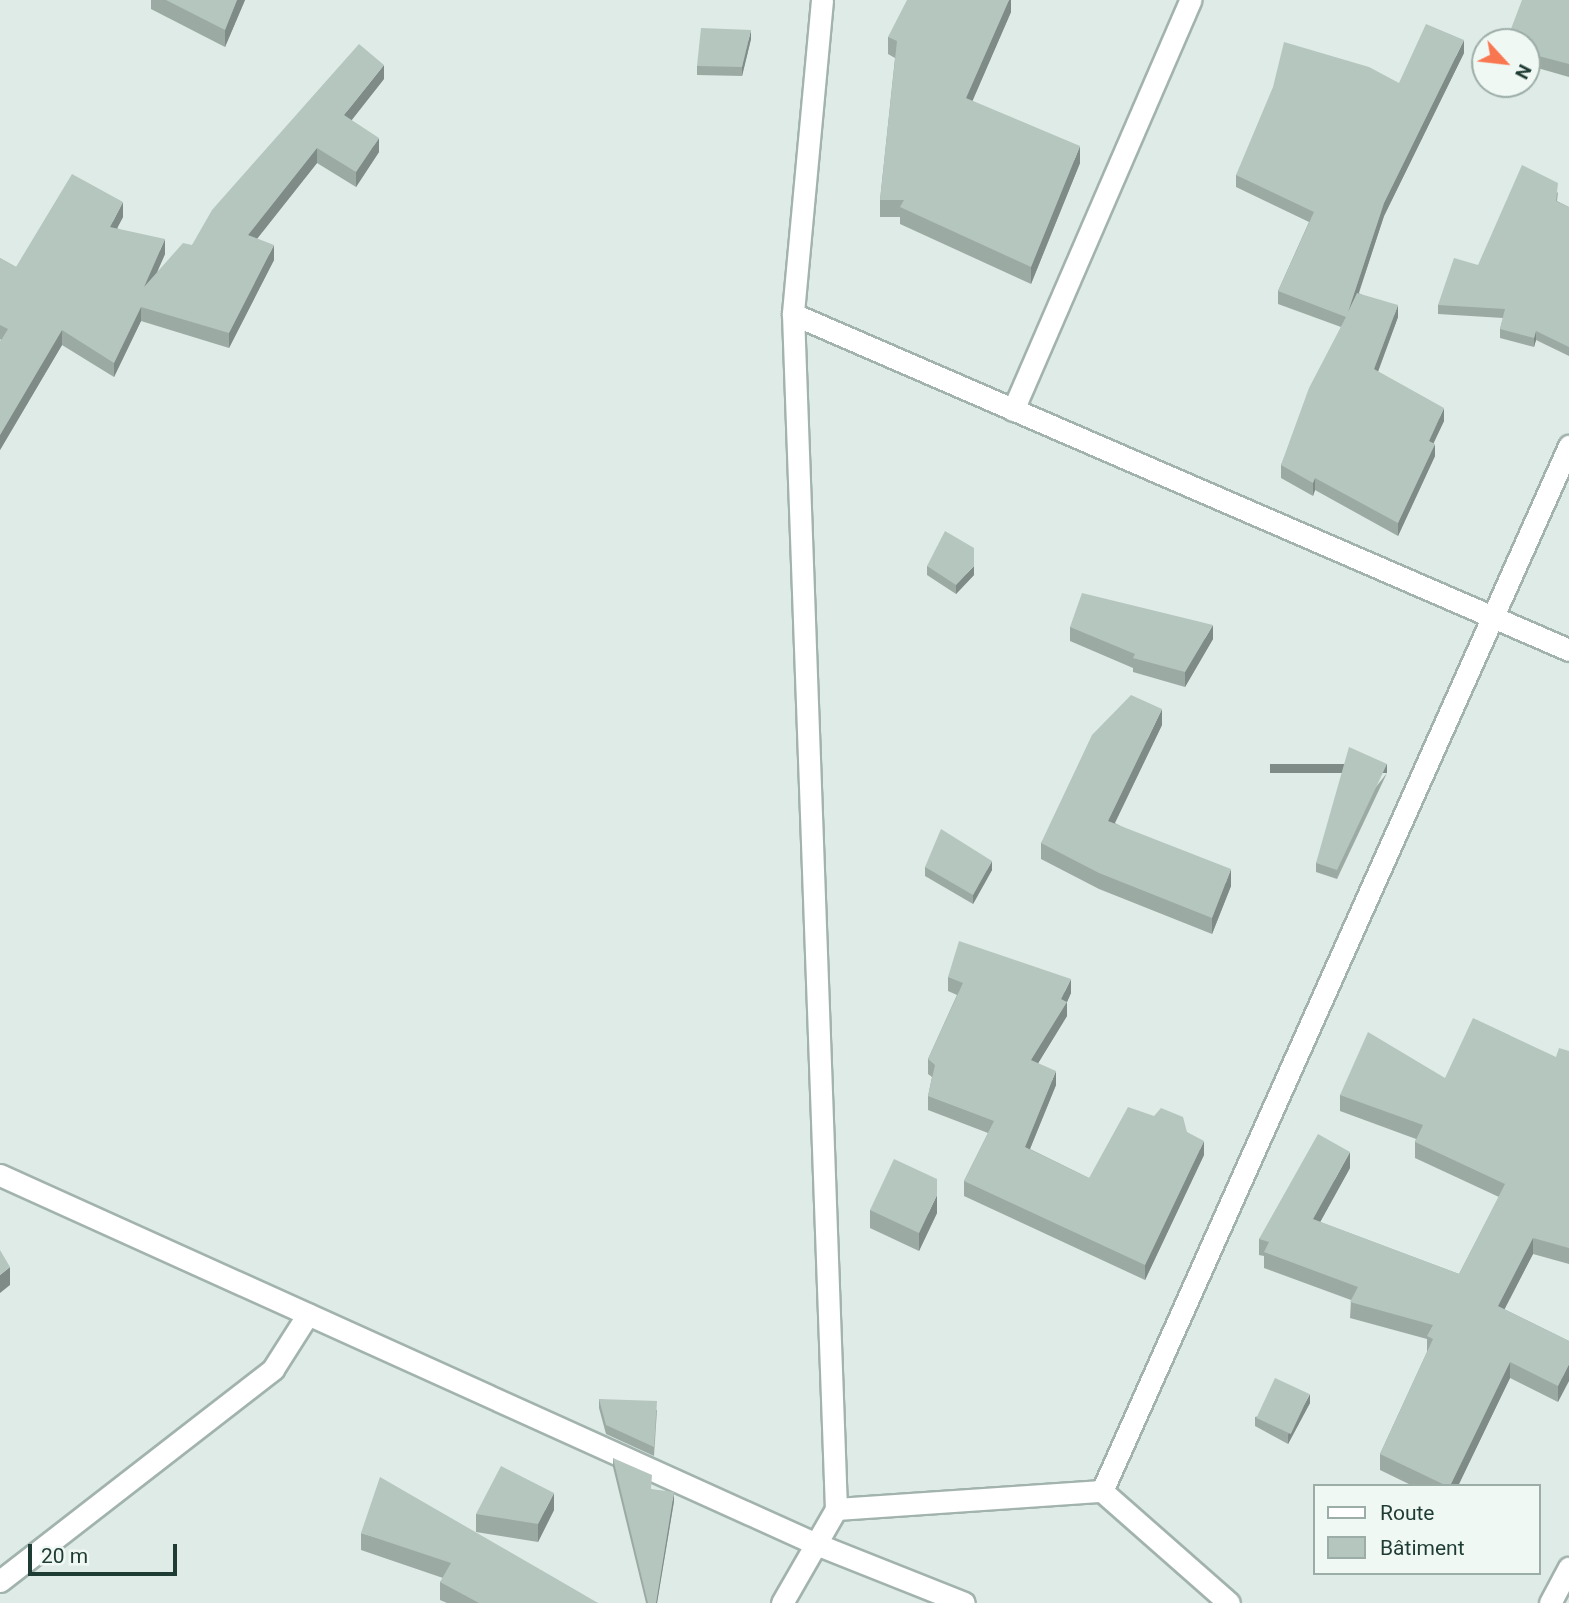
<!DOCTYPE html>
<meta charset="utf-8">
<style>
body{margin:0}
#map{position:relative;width:1569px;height:1603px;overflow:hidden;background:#dfebe6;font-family:Roboto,sans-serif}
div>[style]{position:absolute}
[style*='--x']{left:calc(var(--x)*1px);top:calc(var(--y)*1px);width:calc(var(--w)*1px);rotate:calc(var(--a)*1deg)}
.roads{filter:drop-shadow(2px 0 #a2b3ad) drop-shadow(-2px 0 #a2b3ad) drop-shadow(0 2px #a2b3ad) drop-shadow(0 -2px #a2b3ad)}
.minor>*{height:21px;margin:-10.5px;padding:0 10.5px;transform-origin:10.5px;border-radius:10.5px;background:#fff}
.wall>*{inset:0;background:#9caaa4}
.shaded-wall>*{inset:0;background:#7f8b86;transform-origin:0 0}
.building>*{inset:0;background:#b5c6bf;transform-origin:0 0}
span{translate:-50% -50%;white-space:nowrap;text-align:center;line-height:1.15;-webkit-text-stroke:5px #f0f8f4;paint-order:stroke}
.legend{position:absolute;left:1313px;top:1484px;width:228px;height:91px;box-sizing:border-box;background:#f0f8f4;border:2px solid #9cada7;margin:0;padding:9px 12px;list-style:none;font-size:21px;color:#1f3c34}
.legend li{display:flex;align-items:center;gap:14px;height:35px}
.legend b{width:35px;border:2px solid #9cada7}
.north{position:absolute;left:1471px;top:28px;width:70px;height:70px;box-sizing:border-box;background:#f0f8f4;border:2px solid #9cada7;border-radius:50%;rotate:117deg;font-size:19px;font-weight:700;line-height:28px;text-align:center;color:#1f3c34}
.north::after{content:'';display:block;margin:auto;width:24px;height:32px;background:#f97750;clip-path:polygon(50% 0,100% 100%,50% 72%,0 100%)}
.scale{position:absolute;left:28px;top:1544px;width:149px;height:32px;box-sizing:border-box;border:4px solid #1f3c34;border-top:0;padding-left:9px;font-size:21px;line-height:24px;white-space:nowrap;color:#1f3c34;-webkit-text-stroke:5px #f0f8f4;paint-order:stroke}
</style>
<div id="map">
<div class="roads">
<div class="minor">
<i style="--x:822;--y:0;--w:315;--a:95.3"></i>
<i style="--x:793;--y:314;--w:1196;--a:87.94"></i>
<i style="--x:793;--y:314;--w:846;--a:23.41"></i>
<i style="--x:1013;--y:410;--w:447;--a:-66.6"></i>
<i style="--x:0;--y:1175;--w:896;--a:24.33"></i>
<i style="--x:816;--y:1544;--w:159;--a:21.7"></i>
<i style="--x:1102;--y:1491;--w:169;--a:41.4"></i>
<i style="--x:0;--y:1581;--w:346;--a:-37.8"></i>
<i style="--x:273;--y:1369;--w:65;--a:-57.5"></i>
<i style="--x:782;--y:1603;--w:108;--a:-60.1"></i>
<i style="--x:836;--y:1509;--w:267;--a:-3.9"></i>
<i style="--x:1102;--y:1491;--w:1145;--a:-65.92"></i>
<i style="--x:1550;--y:1603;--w:40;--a:-62"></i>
</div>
</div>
<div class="wall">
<i style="clip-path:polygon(151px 0,245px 0,225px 47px,151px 9px)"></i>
<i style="clip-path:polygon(1011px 0,1011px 12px,972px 101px,1080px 163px,1031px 284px,900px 224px,900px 217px,880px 217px,880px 200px,895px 58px,888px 54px,888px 37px)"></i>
<i style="clip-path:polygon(1569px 0,1569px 77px,1527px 65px,1527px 42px)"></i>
<i style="clip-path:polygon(751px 39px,742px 76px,697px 75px,697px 66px)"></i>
<i style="clip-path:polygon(1464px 53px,1384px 216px,1359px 293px,1398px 317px,1378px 372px,1444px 421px,1433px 443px,1435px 456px,1398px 536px,1315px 490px,1313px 496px,1281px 478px,1281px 465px,1341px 327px,1278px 304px,1278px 291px,1309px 222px,1236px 187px,1236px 175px,1399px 83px)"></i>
<i style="clip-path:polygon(384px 79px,351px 120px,379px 152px,356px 187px,317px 163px,257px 239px,274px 260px,229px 348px,141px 321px,114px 377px,62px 345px,0 450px,0 342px,1px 340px,0 339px,0 258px,16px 267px,123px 217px,117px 228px,165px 254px,157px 272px,192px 245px)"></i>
<i style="clip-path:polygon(1558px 192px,1557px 201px,1569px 207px,1569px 356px,1536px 340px,1534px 347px,1500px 338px,1500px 329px,1503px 318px,1438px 314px,1438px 305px,1478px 265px)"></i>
<i style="clip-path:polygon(927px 566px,974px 575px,956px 594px,927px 575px)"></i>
<i style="clip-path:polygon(1070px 627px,1213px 639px,1185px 687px,1133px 672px,1133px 668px,1070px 641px)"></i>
<i style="clip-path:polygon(1162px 725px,1115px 823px,1231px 886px,1212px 934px,1099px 889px,1041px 859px,1041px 843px)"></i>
<i style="clip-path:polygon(1387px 773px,1337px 879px,1316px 872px,1316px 863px)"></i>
<i style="clip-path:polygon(925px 867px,992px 870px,973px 904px,925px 876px)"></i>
<i style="clip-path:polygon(948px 977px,1071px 993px,1067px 1002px,1067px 1016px,1038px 1063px,1056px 1085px,1030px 1149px,1089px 1178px,1187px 1132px,1204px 1155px,1145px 1280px,964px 1196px,964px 1181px,988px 1133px,928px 1110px,928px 1096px,932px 1077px,928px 1074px,928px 1059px,957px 995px,948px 991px)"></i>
<i style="clip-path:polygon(1569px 1051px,1569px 1264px,1533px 1254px,1504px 1309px,1569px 1341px,1558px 1402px,1510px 1378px,1458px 1486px,1413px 1486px,1380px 1470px,1380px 1454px,1427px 1352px,1427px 1339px,1350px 1318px,1351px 1300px,1264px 1268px,1264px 1256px,1259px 1255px,1259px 1239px,1350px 1168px,1320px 1222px,1459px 1274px,1499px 1197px,1415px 1158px,1415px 1142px,1416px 1139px,1340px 1111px,1340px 1095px,1445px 1078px,1556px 1057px)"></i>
<i style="clip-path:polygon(870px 1210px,937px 1213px,919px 1251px,870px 1228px)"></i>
<i style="clip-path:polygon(599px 1399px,657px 1410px,654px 1456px,606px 1434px,599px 1408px)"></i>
<i style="clip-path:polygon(1310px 1403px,1288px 1444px,1255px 1426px,1255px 1417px)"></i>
<i style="clip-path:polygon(613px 1458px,651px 1489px,674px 1501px,657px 1603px,646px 1603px,613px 1467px)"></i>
<i style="clip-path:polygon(554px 1510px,538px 1542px,476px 1532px,476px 1514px)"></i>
<i style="clip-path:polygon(361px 1533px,598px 1603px,447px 1603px,440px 1600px,440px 1582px,443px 1578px,361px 1550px)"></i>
</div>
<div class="shaded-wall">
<i style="clip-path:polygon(237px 0,245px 0,225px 47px,225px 30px)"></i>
<i style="clip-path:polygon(1009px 0,1011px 0,1011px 12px,966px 116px,966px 98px)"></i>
<i style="clip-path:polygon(751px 30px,751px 39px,742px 76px,742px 67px)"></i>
<i style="clip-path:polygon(1464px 40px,1464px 53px,1384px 216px,1348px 325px,1348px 312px,1384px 203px)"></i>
<i style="clip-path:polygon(384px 65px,384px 79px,344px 130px,344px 115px)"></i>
<i style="clip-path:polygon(379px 138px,379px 152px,356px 187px,356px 172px)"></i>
<i style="clip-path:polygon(1080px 146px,1080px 163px,1031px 284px,1031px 267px)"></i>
<i style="clip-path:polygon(317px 148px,317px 163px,248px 250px,248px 235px)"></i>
<i style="clip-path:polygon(123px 202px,123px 217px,110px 242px,110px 227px)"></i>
<i style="clip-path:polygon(165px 239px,165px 254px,144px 302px,144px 287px)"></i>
<i style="clip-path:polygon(274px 245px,274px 260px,229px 348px,229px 333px)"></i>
<i style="clip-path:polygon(1398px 305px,1398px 317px,1374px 382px,1374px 369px)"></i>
<i style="clip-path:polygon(141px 307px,141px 321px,114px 377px,114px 363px)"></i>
<i style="clip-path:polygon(62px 330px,62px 345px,0 450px,0 435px)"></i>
<i style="clip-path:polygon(1536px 331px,1536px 340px,1534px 347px,1534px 338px)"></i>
<i style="clip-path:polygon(1444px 408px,1444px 421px,1429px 453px,1429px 441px)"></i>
<i style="clip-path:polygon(1435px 444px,1435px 456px,1398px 536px,1398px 523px)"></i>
<i style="clip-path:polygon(1315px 478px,1315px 490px,1313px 496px,1313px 483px)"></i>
<i style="clip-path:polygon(974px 566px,974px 575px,956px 594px,956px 585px)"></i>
<i style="clip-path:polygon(1213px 625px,1213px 639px,1185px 687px,1185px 672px)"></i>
<i style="clip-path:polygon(1162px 709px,1162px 725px,1108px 837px,1108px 821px)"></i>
<i style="left:1387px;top:764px;width:9px;height:117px;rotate:90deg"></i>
<i style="clip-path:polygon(992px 861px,992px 870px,973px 904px,973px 895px)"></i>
<i style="clip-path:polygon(1231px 869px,1231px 886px,1212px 934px,1212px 918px)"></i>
<i style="clip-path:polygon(1071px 979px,1071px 993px,1067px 1002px,1067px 1016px,1031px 1075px,1031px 1060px)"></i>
<i style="clip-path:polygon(1056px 1071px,1056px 1085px,1025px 1161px,1025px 1147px)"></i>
<i style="clip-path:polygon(1204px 1141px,1204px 1155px,1145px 1280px,1145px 1265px)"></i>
<i style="clip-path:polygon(1350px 1152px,1350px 1168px,1313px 1235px,1313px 1219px)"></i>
<i style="clip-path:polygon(937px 1195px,937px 1213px,919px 1251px,919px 1233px)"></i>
<i style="clip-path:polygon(1533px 1238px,1533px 1254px,1498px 1322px,1498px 1306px)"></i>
<i style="clip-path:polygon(10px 1267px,10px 1285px,0 1293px,0 1275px)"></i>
<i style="clip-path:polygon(1510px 1362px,1510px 1378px,1458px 1486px,1450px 1486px)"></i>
<i style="clip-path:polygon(1569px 1364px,1569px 1381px,1558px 1402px,1558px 1386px)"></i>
<i style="clip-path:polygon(1310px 1394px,1310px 1403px,1288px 1444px,1288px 1435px)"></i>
<i style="clip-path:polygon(674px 1492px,674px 1501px,657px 1603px,656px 1603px)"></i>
<i style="clip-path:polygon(554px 1493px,554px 1510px,538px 1542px,538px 1524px)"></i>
</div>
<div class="building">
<i style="clip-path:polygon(166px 0,237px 0,225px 30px)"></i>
<i style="clip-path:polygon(907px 0,1009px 0,966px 98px,1080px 146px,1031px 267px,900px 207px,904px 200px,880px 200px,897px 41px,888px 37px)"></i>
<i style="clip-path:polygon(1522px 0,1569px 0,1569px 64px,1527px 53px,1527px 42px,1506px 42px)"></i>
<i style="clip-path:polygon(1426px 24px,1464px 40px,1384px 203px,1348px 312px,1357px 293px,1398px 305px,1374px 369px,1444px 408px,1429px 441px,1435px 444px,1398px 523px,1315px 478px,1313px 483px,1281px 465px,1309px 388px,1346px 317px,1278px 291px,1314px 212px,1236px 175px,1273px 87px,1284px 42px,1369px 67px,1399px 83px)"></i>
<i style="clip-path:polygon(701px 28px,751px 30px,742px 67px,697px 66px)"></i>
<i style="clip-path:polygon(359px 44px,384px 65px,344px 115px,379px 138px,356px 172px,317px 148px,248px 235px,274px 245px,229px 333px,141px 307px,114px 363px,62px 330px,0 435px,0 342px,8px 329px,0 325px,0 258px,16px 267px,72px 174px,123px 202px,110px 227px,165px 239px,144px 287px,183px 243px,192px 245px,212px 210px)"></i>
<i style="clip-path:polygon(1522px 165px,1558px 183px,1556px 201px,1569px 207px,1569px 347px,1536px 331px,1534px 338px,1500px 329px,1505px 309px,1438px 305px,1454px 258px,1478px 265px)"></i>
<i style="clip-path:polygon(945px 531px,974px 548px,974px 566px,956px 585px,927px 566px)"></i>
<i style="clip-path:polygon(1082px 593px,1213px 625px,1185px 672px,1133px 658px,1135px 654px,1070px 627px)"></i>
<i style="clip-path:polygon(1131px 695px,1162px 709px,1108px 821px,1231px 869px,1212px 918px,1099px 873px,1041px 843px,1092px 735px)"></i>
<i style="clip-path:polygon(1349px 747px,1387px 764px,1337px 870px,1316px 863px)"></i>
<i style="clip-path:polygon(941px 829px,992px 861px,973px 895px,925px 867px)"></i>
<i style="clip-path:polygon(959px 941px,1071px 979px,1061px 999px,1067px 1002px,1031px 1060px,1056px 1071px,1025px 1147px,1089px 1178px,1128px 1107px,1154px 1116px,1161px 1108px,1183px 1117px,1187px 1132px,1204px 1141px,1145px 1265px,964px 1181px,994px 1121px,928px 1096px,935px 1065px,928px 1059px,963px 983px,948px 977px)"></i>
<i style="clip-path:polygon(1473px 1018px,1556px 1057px,1559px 1048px,1569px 1051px,1569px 1248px,1533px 1238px,1498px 1306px,1569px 1341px,1569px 1364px,1558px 1386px,1510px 1362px,1450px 1486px,1447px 1486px,1380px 1454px,1433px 1339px,1427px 1336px,1433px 1325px,1350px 1302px,1358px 1287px,1264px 1252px,1269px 1242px,1259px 1239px,1318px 1134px,1350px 1152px,1313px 1219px,1459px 1274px,1505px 1184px,1415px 1142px,1423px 1125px,1340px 1095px,1368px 1032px,1445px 1078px)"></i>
<i style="clip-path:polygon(894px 1159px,937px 1179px,937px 1195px,919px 1233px,870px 1210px)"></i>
<i style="clip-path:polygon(0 1250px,10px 1267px,0 1275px)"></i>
<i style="left:1275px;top:1378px;width:38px;height:44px;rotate:25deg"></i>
<i style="clip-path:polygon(599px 1399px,657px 1401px,654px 1447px,606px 1425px)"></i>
<i style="clip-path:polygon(613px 1458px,652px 1475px,651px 1489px,674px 1492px,656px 1603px,648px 1603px)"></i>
<i style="clip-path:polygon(501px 1466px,554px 1493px,538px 1524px,476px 1514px)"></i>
<i style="clip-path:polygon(380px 1477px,555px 1578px,598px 1603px,479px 1603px,440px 1582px,451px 1563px,361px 1533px)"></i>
</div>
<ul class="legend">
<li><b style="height:9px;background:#fff"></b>Route</li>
<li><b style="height:19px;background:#b5c6bf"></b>Bâtiment</li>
</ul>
<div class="north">N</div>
<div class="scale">20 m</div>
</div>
